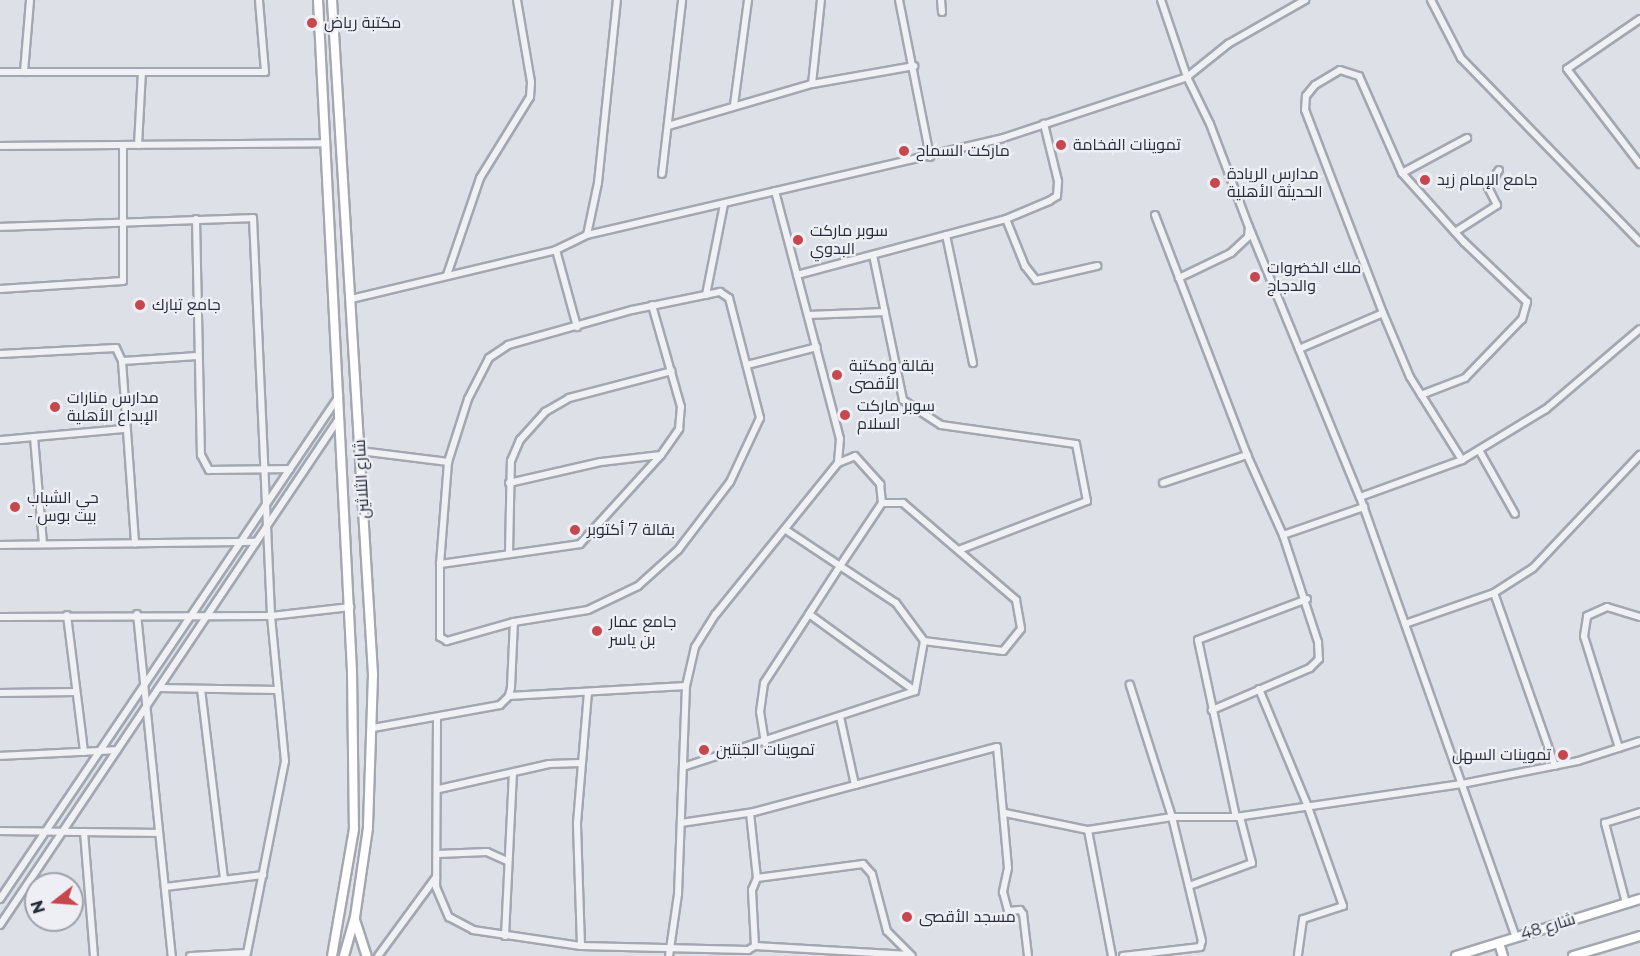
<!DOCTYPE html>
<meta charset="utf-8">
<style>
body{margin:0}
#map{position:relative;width:1640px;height:956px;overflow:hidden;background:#dde0e6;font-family:Montserrat,Cairo,sans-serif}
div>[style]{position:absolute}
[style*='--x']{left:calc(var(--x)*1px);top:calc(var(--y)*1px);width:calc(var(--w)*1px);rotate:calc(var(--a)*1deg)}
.roads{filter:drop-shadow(2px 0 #a3a7b0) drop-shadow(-2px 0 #a3a7b0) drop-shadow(0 2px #a3a7b0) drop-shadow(0 -2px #a3a7b0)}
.street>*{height:6px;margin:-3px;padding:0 3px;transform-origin:3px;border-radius:3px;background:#f0f1f5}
.secondary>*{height:8px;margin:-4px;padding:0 4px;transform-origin:4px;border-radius:4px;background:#fff}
.dots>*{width:16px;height:16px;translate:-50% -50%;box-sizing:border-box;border:3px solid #edeff4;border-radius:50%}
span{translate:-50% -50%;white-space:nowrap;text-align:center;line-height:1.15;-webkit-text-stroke:4.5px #edeff4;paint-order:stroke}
.poi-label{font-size:16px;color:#282d3c}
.left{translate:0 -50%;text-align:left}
.right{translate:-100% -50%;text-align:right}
.street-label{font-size:16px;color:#282d3c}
.north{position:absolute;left:24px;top:872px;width:60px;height:60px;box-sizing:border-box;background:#edeff4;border:2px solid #9ea1aa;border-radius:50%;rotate:253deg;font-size:16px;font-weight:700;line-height:24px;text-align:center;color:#282d3c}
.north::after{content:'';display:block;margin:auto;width:21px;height:27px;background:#c7474f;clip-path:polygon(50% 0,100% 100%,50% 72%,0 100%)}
</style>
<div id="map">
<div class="roads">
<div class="street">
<i style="--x:899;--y:0;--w:160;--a:78.8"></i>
<i style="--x:941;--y:0;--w:12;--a:85"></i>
<i style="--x:1161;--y:0;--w:81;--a:71.3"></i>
<i style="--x:1187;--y:77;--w:52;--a:63.9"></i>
<i style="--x:1210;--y:124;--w:110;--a:69.3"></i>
<i style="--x:1249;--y:227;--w:10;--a:96"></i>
<i style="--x:1248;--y:237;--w:23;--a:137"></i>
<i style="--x:1231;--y:253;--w:58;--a:154.3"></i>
<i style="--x:1431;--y:0;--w:65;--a:62.7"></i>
<i style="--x:1461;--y:58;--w:257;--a:45.8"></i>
<i style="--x:1640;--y:19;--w:88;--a:145.6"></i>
<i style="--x:1567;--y:69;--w:120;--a:52.5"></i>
<i style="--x:0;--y:72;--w:265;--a:0"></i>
<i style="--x:265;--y:72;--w:72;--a:-94.8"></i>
<i style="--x:24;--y:72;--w:72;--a:-85.2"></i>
<i style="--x:812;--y:84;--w:84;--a:-83.9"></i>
<i style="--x:734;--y:105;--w:106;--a:-82.4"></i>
<i style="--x:668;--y:126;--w:150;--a:-16.3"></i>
<i style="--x:812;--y:84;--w:104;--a:-10"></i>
<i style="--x:138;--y:145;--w:73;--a:-86.9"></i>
<i style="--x:0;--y:146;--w:325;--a:-0.5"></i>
<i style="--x:1402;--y:173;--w:74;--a:-28.3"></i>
<i style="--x:662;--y:174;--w:175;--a:-83.4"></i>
<i style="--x:775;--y:191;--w:256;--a:75.3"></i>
<i style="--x:840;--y:439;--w:24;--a:95"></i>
<i style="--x:1155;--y:215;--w:257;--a:69"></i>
<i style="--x:1247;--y:455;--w:88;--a:65.8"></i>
<i style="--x:1283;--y:535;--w:113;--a:71.9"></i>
<i style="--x:1318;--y:642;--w:17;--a:87"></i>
<i style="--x:1319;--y:659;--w:13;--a:135"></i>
<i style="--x:1310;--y:668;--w:107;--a:156.8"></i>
<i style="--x:196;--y:219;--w:236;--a:88.8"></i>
<i style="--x:201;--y:455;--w:17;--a:62"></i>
<i style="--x:209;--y:470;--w:81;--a:-0.7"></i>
<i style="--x:1006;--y:219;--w:51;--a:68"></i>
<i style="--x:1025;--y:266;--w:18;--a:52"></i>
<i style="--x:1036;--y:280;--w:63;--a:-12.9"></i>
<i style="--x:0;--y:227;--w:253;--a:-2"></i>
<i style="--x:253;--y:218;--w:398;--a:87.4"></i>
<i style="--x:271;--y:616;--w:146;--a:84.5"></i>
<i style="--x:285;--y:761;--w:196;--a:101.2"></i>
<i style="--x:247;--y:953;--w:57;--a:177"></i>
<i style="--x:1249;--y:227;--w:292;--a:67.7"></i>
<i style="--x:1360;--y:497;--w:109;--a:-19.9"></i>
<i style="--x:1462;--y:460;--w:98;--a:-31.3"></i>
<i style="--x:1546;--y:409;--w:123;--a:-40.4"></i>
<i style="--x:1455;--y:232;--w:50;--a:-32.7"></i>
<i style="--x:1497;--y:205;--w:20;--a:-117"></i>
<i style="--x:1488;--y:187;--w:20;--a:-57"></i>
<i style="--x:587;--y:235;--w:53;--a:-78.1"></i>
<i style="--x:598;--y:183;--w:184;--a:-84.1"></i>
<i style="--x:946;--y:235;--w:131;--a:78.1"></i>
<i style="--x:556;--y:250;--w:80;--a:74.7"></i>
<i style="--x:873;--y:255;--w:148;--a:78.3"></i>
<i style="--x:903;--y:400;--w:45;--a:33.3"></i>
<i style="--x:941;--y:425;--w:136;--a:8"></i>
<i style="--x:1076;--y:444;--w:58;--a:79.1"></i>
<i style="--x:1087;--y:501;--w:137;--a:159.1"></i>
<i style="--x:447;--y:275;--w:102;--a:-71.2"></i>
<i style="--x:480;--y:178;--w:95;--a:-58.3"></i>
<i style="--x:530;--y:97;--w:15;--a:-86"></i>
<i style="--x:531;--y:82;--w:83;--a:-99.7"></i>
<i style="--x:797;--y:275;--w:216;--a:-15"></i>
<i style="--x:1006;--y:219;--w:47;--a:-22.7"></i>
<i style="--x:1049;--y:201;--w:9;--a:-32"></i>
<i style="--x:1057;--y:196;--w:15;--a:-86"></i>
<i style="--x:1058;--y:181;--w:59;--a:-103.8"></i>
<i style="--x:0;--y:289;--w:123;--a:-3.7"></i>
<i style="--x:123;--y:281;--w:136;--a:-90"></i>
<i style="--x:720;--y:292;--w:11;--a:34"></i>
<i style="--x:729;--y:298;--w:124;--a:75.5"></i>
<i style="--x:760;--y:418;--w:71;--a:115.1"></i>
<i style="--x:730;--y:482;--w:86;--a:127.4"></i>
<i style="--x:678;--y:550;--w:54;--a:138"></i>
<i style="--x:638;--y:586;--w:55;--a:154.4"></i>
<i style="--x:588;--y:610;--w:75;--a:170.8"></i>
<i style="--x:514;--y:622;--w:70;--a:164.2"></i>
<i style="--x:447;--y:641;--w:8;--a:-150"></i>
<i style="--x:440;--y:637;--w:73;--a:-90"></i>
<i style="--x:440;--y:564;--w:102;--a:-85.5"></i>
<i style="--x:448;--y:462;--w:66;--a:-72.4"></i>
<i style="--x:468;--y:399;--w:46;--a:-62.9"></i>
<i style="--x:489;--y:358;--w:23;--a:-34"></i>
<i style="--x:508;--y:345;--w:129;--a:-15.8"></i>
<i style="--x:632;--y:310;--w:90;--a:-11.6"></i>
<i style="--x:706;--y:295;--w:93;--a:-78.8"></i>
<i style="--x:351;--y:299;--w:211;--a:-13.4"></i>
<i style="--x:556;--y:250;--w:34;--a:-26"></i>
<i style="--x:587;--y:235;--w:427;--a:-13.1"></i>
<i style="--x:1003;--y:138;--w:194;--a:-18.3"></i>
<i style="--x:1187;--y:77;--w:53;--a:-38.8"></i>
<i style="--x:1228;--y:44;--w:89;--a:-29.7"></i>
<i style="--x:1383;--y:313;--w:217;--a:-111"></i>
<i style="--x:1305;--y:110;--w:14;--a:-86"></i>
<i style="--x:1306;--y:96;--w:14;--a:-51"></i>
<i style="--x:1315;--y:85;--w:29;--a:-31"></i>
<i style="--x:1340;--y:70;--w:20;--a:18"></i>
<i style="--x:1359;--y:76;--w:106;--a:66.1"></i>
<i style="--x:1402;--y:173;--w:93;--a:48.1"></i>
<i style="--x:1464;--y:242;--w:87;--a:43.6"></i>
<i style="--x:1527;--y:302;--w:18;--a:106"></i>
<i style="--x:1522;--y:319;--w:82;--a:134"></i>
<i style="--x:1465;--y:378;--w:47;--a:158.9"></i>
<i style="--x:808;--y:315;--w:77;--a:-2.2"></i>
<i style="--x:1299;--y:349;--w:91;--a:-23.2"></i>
<i style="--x:1383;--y:313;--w:69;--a:67.1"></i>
<i style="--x:1410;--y:377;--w:98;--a:57.9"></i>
<i style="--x:0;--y:354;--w:116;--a:-3"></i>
<i style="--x:116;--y:348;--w:14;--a:65"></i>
<i style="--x:122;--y:361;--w:183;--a:85.9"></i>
<i style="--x:122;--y:361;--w:76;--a:-3.8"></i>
<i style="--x:747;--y:365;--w:72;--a:-14.4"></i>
<i style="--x:34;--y:437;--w:107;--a:85.2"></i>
<i style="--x:0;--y:440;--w:124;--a:-5.1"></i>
<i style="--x:1479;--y:450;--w:73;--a:60.6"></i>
<i style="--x:360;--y:451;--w:89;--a:7.1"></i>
<i style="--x:509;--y:483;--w:94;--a:-12.9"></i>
<i style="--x:601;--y:462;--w:60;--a:-6.7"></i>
<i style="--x:1163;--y:483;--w:89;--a:-18.4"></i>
<i style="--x:1360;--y:497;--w:467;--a:70.5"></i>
<i style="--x:786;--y:530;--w:65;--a:33.7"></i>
<i style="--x:840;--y:566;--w:67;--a:33.5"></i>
<i style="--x:896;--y:603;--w:47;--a:53.6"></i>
<i style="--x:924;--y:641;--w:51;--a:100.2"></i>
<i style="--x:915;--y:691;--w:131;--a:-144"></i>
<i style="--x:809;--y:614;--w:57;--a:-57.1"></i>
<i style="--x:840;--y:566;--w:76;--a:-56.3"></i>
<i style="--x:882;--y:503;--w:21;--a:0"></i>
<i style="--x:903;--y:503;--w:149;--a:40.6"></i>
<i style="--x:1016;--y:600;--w:29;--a:80"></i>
<i style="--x:1021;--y:629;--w:28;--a:129"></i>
<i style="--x:1003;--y:651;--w:80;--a:-172.8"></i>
<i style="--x:1283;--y:535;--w:86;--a:-19.1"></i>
<i style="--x:0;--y:545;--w:256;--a:-0.7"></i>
<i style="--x:509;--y:553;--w:92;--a:-88.8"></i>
<i style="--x:511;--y:461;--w:23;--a:-67"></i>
<i style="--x:520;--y:440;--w:38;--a:-48"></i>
<i style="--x:545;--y:412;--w:28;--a:-30"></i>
<i style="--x:569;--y:398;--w:106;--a:-14.7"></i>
<i style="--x:440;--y:564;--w:141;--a:-8.1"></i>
<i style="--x:580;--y:544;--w:120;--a:-47.7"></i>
<i style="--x:661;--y:455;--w:32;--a:-55"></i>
<i style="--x:679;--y:429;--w:22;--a:-85"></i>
<i style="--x:681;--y:407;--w:106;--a:-105.9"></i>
<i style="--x:1307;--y:599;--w:116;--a:159.4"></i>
<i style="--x:1198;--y:640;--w:181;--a:77.9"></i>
<i style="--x:1236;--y:817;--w:228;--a:-8.3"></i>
<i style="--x:1462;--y:784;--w:118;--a:-11.2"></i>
<i style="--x:1578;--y:761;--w:65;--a:-17.9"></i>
<i style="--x:137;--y:614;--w:344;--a:84.2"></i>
<i style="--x:67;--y:615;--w:138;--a:82.9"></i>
<i style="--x:0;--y:617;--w:271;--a:-0.2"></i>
<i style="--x:271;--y:616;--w:80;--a:-6.5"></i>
<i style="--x:1405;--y:624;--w:94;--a:-19.2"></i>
<i style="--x:159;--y:688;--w:119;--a:1"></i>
<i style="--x:201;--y:689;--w:192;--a:83.1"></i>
<i style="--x:1259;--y:689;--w:128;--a:67.4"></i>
<i style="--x:1308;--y:807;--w:105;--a:70.5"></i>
<i style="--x:1343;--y:906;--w:42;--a:162"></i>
<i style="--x:1303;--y:919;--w:37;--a:98"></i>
<i style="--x:0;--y:693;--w:76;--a:-0.8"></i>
<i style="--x:509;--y:696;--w:177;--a:-3.2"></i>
<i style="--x:437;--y:718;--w:169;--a:90.3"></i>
<i style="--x:436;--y:887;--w:33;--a:67"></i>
<i style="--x:449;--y:917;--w:27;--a:28"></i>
<i style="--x:473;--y:930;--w:109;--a:8.4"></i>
<i style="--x:581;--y:946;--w:167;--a:1.4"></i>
<i style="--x:748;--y:950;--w:8;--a:-30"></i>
<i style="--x:755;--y:946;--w:56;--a:-93.1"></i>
<i style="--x:752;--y:890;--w:13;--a:-67"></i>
<i style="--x:757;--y:878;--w:107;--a:-7.5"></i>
<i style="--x:863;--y:864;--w:13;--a:48"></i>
<i style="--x:872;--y:874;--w:59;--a:75.3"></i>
<i style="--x:887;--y:931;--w:35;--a:45"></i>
<i style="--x:373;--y:728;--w:129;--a:-10.3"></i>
<i style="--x:500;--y:705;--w:13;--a:-45"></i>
<i style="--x:509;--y:696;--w:9;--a:-77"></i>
<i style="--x:511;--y:687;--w:65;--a:-87.4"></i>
<i style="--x:765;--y:743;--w:31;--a:-99"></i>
<i style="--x:760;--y:712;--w:29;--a:-82"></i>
<i style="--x:764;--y:683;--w:82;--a:-56.9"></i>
<i style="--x:1619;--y:748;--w:117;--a:-107.4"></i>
<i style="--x:1584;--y:636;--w:20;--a:-81"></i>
<i style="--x:1587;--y:616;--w:22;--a:-24"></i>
<i style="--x:1607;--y:607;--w:34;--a:17"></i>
<i style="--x:0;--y:756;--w:117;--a:-2.9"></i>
<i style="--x:1555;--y:766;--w:183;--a:-109.4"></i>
<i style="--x:1494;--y:593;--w:46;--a:-32.7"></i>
<i style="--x:1533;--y:568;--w:156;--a:-46.6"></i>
<i style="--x:683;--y:767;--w:244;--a:-18.1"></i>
<i style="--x:855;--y:785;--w:147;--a:-15"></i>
<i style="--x:997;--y:747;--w:121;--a:84.8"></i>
<i style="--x:1008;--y:868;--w:25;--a:102"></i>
<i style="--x:1003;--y:892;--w:20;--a:75"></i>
<i style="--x:1008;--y:911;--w:12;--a:-5"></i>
<i style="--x:1020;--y:910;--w:5;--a:53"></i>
<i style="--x:1023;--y:914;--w:42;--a:83.2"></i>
<i style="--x:439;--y:789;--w:113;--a:-12.8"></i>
<i style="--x:549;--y:764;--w:32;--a:-2"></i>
<i style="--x:750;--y:813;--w:65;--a:83.9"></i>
<i style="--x:1005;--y:813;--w:85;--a:11.6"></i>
<i style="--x:681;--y:823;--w:74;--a:-8.6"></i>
<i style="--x:754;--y:812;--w:105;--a:-15"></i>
<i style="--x:855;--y:785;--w:70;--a:-102.4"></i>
<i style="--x:0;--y:831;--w:159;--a:0.7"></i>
<i style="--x:84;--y:832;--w:124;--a:85.4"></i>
<i style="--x:438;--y:854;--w:49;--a:-2.3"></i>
<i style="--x:487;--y:852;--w:22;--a:24"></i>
<i style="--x:1189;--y:886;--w:67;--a:-20.1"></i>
<i style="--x:1252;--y:863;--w:48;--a:-104.6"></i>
<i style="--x:165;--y:887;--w:99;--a:-7"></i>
<i style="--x:0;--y:899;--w:607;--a:-56.02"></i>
<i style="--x:1626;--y:903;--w:83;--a:-104.7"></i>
<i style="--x:1605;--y:823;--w:37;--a:-17"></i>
<i style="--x:0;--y:925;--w:611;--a:-56.21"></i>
<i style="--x:505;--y:936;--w:161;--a:-87.2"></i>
<i style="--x:581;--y:946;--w:123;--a:-91.9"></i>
<i style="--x:577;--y:823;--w:131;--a:-85.2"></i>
<i style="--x:755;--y:946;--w:155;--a:3.3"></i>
<i style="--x:378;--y:956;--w:98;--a:-53.7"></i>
<i style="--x:669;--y:956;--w:63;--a:-81.7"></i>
<i style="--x:678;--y:894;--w:208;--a:-87.8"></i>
<i style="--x:686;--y:686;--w:40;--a:-77"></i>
<i style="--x:695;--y:647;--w:39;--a:-58"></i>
<i style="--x:716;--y:614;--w:194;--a:-51.1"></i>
<i style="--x:838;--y:463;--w:18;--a:-22"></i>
<i style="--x:855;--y:456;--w:38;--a:48"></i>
<i style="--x:880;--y:484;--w:19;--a:84"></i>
<i style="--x:1112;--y:956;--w:128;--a:-100.8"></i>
<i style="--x:1088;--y:830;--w:85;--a:-8.8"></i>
<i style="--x:1172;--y:817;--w:64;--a:0"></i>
<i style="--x:1123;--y:956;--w:78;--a:-6.7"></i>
<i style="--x:1200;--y:947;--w:6;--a:-72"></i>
<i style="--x:1202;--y:941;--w:128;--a:-103.6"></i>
<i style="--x:1172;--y:817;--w:139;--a:-107.7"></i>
</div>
<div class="secondary">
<i style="--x:318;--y:0;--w:672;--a:87.1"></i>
<i style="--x:352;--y:671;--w:158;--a:89.3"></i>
<i style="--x:354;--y:829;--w:129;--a:99.8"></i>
<i style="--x:332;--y:0;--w:676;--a:86.52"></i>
<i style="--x:373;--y:675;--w:153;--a:91.9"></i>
<i style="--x:368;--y:828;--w:90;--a:98.3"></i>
<i style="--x:355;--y:917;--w:41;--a:105.8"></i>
<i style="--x:355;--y:920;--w:38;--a:72"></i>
<i style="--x:1499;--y:943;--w:14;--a:73"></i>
<i style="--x:1456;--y:956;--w:193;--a:-17.2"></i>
<i style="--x:1573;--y:956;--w:70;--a:-16.6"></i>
</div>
</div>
<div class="dots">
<i style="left:312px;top:23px;background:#c7474f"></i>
<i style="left:1061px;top:145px;background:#c7474f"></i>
<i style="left:904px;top:151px;background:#c7474f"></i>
<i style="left:1425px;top:180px;background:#c7474f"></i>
<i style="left:1215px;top:183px;background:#c7474f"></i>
<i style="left:798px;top:240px;background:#c7474f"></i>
<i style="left:1255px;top:277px;background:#c7474f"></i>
<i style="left:140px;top:305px;background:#c7474f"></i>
<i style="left:837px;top:375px;background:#c7474f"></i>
<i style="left:55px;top:407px;background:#c7474f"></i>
<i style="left:845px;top:415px;background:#c7474f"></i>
<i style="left:15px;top:507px;background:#c7474f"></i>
<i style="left:575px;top:530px;background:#c7474f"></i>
<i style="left:597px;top:631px;background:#c7474f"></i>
<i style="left:704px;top:750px;background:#c7474f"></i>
<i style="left:1563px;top:755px;background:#c7474f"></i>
<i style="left:907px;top:917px;background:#c7474f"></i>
</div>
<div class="poi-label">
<span class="left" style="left:324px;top:23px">مكتبة رياض</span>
<span class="left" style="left:1073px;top:145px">تموينات الفخامة</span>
<span class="left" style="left:916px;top:151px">ماركت السماح</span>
<span class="left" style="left:1227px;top:183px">مدارس الريادة<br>الحديثة الأهلية</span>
<span class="left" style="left:1437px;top:180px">جامع الإمام زيد</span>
<span class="left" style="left:810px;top:240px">سوبر ماركت<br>البدوي</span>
<span class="left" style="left:1267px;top:277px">ملك الخضروات<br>والدجاج</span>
<span class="left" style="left:152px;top:305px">جامع تبارك</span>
<span class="left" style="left:849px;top:375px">بقالة ومكتبة<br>الأقصى</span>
<span class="left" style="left:67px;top:407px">مدارس منارات<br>الإبداع الأهلية</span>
<span class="left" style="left:857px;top:415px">سوبر ماركت<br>السلام</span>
<span class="left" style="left:27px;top:507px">حي الشباب<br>- بيت بوس</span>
<span class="left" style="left:587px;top:530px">بقالة 7 أكتوبر</span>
<span class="left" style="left:609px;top:631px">جامع عمار<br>بن ياسر</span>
<span class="left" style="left:716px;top:750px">تموينات الجنتين</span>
<span class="right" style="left:1551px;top:755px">تموينات السهل</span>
<span class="left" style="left:919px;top:917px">مسجد الأقصى</span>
</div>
<div class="street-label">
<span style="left:362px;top:479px;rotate:-93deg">شارع الثلاثين</span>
<span style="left:1548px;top:927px;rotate:-17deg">شارع 48</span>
</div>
<div class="north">N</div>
</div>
